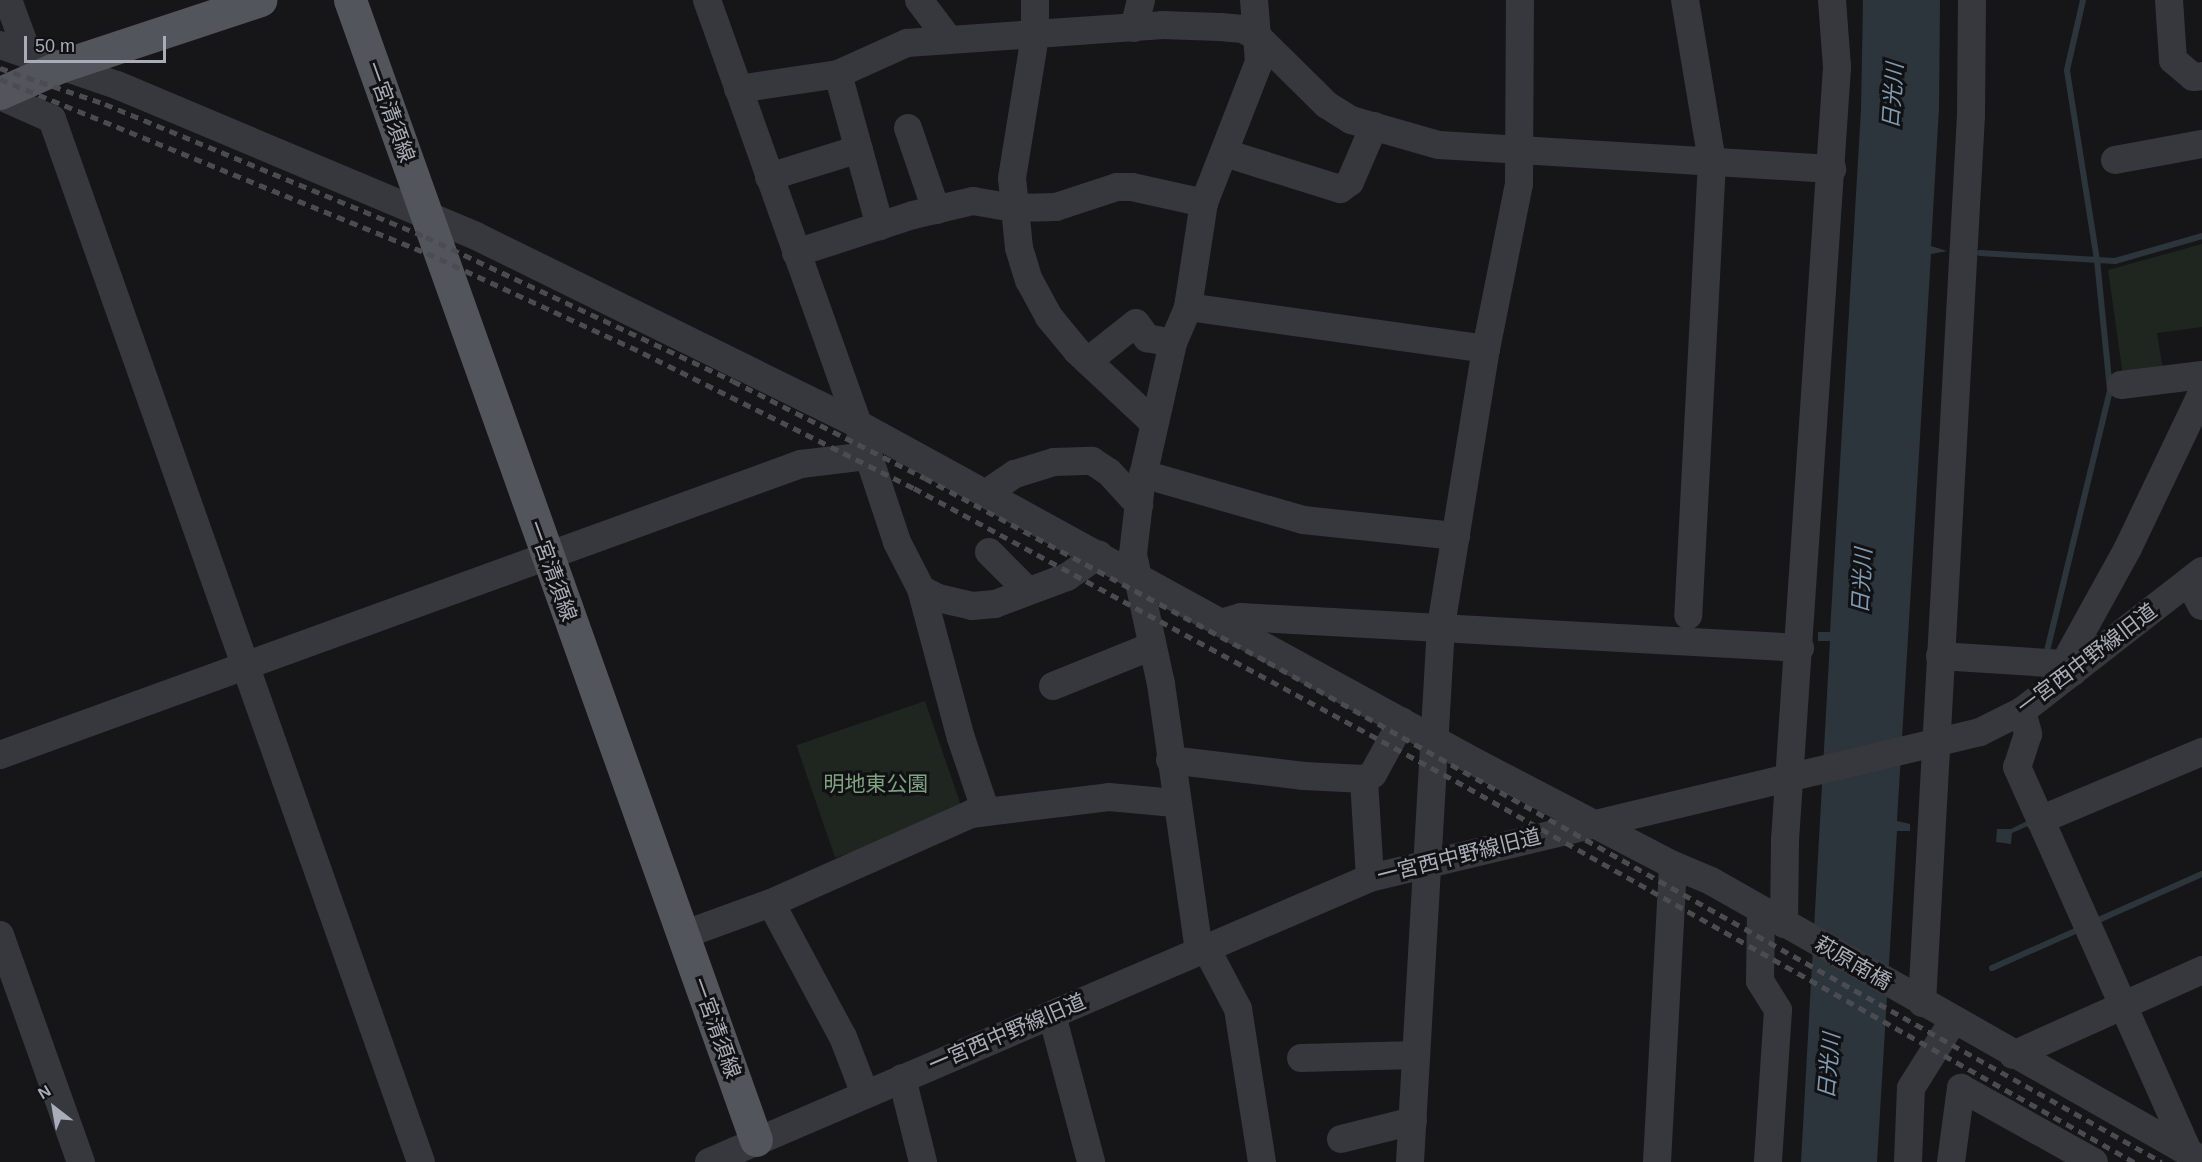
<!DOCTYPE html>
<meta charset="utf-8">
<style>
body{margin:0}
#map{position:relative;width:2202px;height:1162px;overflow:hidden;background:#161618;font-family:Arial,"Noto Sans JP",sans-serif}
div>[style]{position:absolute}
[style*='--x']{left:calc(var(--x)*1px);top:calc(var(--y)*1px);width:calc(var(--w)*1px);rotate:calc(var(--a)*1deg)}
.green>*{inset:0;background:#1e261f;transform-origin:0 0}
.water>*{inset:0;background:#2c353c}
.stream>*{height:6px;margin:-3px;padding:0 3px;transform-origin:3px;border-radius:3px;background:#2c353c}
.minor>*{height:28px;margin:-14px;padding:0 14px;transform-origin:14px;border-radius:14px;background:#37383d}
.major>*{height:33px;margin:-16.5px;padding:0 16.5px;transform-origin:16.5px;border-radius:16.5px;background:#53555c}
.rail>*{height:4.5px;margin-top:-2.25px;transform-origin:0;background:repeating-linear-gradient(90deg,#4a4c52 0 8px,transparent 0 14px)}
span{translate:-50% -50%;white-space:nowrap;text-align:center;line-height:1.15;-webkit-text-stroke:6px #111113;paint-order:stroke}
.street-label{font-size:21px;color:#a8adb8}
.park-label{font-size:21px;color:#7fa381}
.water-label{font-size:22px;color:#7f9bb3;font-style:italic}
.north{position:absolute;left:24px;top:1078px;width:60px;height:60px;-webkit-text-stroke:4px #111113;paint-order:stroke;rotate:329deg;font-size:16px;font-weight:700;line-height:24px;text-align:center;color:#a8adb8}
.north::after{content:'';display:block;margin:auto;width:21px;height:27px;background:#a8adb8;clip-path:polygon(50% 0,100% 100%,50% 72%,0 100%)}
.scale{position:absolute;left:24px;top:36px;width:142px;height:27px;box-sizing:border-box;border:3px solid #a8adb8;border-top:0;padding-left:8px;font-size:18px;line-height:21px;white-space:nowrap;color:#a8adb8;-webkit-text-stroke:4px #111113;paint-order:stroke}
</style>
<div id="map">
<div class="green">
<i style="clip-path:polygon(2202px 244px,2202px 327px,2157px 333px,2163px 370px,2123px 376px,2108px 270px)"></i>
<i style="left:925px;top:701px;width:119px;height:136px;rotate:71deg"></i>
</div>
<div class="water">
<i style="clip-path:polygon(1863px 0,1940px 0,1939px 108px,1931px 246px,1947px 251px,1931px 254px,1897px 821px,1910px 824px,1910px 831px,1897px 831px,1877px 1162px,1801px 1162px,1830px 641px,1818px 641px,1818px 632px,1830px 632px,1861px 110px)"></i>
<i style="clip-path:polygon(2035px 817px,2037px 822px,2012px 833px,2011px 844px,1996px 842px,1997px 829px,2011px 829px)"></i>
</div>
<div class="stream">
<i style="--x:1980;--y:253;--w:135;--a:3.4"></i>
<i style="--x:2115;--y:261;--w:91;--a:-16"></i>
<i style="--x:2046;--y:655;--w:273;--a:-76.4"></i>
<i style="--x:2110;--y:390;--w:131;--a:-95.7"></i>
<i style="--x:2097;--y:260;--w:192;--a:-99"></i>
<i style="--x:2067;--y:70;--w:72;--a:-77.1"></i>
<i style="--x:2094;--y:922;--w:118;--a:-24"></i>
<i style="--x:1992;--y:968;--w:98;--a:-24"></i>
</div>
<div class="minor">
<i style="--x:8;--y:0;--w:58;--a:69.7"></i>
<i style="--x:707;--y:0;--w:450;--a:70.4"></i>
<i style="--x:858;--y:424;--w:124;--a:71.7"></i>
<i style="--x:897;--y:542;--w:53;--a:62.9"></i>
<i style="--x:921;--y:589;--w:19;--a:28"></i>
<i style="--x:938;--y:598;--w:35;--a:13"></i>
<i style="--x:972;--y:606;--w:23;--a:-5"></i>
<i style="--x:995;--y:604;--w:77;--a:-20.6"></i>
<i style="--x:1067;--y:577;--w:39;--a:-35"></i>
<i style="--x:919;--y:0;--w:50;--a:53.1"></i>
<i style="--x:1035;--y:0;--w:36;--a:90"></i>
<i style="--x:1035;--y:36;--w:144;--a:99.2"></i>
<i style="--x:1012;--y:178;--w:70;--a:84.3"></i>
<i style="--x:1019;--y:248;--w:34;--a:73"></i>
<i style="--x:1029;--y:280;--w:42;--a:61.6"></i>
<i style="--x:1049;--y:317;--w:44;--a:50.5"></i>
<i style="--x:1077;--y:351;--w:105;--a:43.1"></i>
<i style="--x:1685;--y:0;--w:164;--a:80.5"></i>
<i style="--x:1712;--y:162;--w:454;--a:93"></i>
<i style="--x:2169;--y:0;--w:60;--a:86.2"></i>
<i style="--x:2173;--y:60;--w:26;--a:40"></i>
<i style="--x:2193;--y:77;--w:9;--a:-6"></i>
<i style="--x:1134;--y:28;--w:29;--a:-76"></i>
<i style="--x:0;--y:45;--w:124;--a:18.9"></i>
<i style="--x:117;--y:85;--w:389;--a:22.8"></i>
<i style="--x:476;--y:236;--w:426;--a:26.2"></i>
<i style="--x:858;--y:424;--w:701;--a:28.72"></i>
<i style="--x:1473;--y:761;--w:225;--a:27.5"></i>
<i style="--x:1673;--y:865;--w:41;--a:22.8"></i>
<i style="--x:1711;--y:881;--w:565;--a:29.61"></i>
<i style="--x:838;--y:74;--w:158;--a:74.6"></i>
<i style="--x:738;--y:89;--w:101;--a:-8.5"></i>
<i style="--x:838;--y:74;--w:76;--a:-24.2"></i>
<i style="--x:907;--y:43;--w:256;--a:-4"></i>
<i style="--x:1162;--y:25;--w:58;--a:2"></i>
<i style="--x:1220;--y:27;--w:23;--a:5"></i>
<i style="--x:1243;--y:29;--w:18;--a:29"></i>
<i style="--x:1259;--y:38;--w:95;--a:44.6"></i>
<i style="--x:1327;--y:105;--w:28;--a:32"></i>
<i style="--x:1351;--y:120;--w:91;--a:15.9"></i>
<i style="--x:1439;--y:145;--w:394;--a:3.5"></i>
<i style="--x:0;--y:96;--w:57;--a:23.9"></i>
<i style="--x:52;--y:119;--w:1106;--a:70.52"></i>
<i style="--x:908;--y:128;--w:87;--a:71.1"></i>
<i style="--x:1225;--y:153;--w:121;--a:17.4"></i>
<i style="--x:1340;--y:189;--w:12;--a:-35"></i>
<i style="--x:1350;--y:182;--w:61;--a:-66.8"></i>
<i style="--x:2115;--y:160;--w:88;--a:-10.4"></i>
<i style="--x:769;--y:177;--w:94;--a:-17.3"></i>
<i style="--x:796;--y:253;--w:123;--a:-18"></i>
<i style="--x:913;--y:215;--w:62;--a:-13.1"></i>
<i style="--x:973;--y:201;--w:41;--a:9.9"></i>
<i style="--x:1013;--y:208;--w:43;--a:-1.3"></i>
<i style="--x:1056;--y:207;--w:64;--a:-18.2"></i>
<i style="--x:1117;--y:187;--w:15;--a:0"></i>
<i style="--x:1132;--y:187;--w:74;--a:12.5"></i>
<i style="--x:1188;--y:307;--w:301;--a:8"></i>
<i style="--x:1088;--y:361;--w:61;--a:-38.4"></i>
<i style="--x:1136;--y:323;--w:19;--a:54"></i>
<i style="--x:1147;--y:338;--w:26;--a:11"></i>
<i style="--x:2121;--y:385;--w:82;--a:-7"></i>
<i style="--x:1143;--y:474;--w:166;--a:16"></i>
<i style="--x:1303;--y:520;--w:154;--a:6"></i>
<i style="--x:985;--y:494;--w:36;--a:-34"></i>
<i style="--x:1015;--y:474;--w:41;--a:-17.1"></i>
<i style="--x:1054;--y:462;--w:38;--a:-2"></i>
<i style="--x:1092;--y:461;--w:20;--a:33"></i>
<i style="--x:1109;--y:472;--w:45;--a:47.7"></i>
<i style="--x:989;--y:552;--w:55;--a:45"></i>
<i style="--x:2189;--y:582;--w:27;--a:62"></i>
<i style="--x:921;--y:589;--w:154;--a:75"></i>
<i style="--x:961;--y:738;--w:78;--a:71.3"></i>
<i style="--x:1224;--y:622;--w:18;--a:-16"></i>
<i style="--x:1241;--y:617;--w:560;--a:3.17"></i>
<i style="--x:1940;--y:656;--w:124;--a:3.7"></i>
<i style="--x:2064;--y:664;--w:12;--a:42"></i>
<i style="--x:2064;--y:664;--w:132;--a:-61.1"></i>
<i style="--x:2128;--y:548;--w:172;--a:-64.5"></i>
<i style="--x:1053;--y:686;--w:107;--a:-22"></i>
<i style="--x:2022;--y:711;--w:24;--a:75"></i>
<i style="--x:2028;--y:734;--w:35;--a:108"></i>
<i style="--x:2017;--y:767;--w:423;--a:66"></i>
<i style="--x:0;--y:755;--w:852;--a:-19.97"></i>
<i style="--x:801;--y:464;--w:66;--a:-6.9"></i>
<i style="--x:1170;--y:760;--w:135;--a:6.8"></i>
<i style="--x:1304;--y:776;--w:60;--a:2.9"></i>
<i style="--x:2040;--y:820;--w:176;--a:-22.8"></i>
<i style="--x:1370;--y:878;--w:99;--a:-93.5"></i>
<i style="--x:1364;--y:779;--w:10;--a:-29"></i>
<i style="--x:1373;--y:774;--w:60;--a:-61.3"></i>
<i style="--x:771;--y:903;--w:152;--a:61.8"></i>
<i style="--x:843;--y:1037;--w:61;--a:68.9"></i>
<i style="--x:1761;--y:910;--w:71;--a:90.8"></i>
<i style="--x:1760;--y:981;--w:34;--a:58"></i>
<i style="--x:1778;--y:1010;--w:152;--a:93.8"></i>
<i style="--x:1784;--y:924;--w:84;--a:-89.3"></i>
<i style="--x:1785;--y:840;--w:775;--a:-86.15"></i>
<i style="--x:1837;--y:67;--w:67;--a:-94.3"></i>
<i style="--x:0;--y:935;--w:241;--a:70.4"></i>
<i style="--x:683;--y:935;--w:94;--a:-20"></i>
<i style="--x:771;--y:903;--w:219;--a:-24"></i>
<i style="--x:971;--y:814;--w:139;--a:-7"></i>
<i style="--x:1109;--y:797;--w:66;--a:5.2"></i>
<i style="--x:1206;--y:948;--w:69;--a:62.3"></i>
<i style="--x:1238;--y:1009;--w:155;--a:81.1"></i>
<i style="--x:1199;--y:951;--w:270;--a:-98.1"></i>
<i style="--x:1161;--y:684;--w:133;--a:-102.2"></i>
<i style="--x:1133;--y:554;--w:69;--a:-83.4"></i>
<i style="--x:1141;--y:485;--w:146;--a:-77.3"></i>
<i style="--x:1173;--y:343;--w:39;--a:-67"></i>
<i style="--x:1188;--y:307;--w:105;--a:-81.3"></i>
<i style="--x:1204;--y:203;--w:151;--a:-68.7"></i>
<i style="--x:1259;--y:62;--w:62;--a:-94.6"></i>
<i style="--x:1922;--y:1003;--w:889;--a:-86.84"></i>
<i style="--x:1971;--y:115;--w:115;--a:-89.5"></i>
<i style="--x:1052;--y:1015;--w:152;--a:75.1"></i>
<i style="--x:2013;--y:1055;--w:207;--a:-24.2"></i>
<i style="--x:1301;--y:1058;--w:115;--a:-1.5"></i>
<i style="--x:902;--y:1078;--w:87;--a:76"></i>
<i style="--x:1341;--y:1139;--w:74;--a:-14"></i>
<i style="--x:709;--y:1162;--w:719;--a:-23.25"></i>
<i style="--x:1370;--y:878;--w:627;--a:-13.46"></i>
<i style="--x:1980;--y:732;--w:47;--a:-26.6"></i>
<i style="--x:2022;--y:711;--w:228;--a:-37.9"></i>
<i style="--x:1410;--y:1162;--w:537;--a:-86.69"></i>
<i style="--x:1441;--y:626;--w:281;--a:-80.8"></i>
<i style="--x:1486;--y:349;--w:168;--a:-78.7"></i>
<i style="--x:1519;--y:184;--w:184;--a:-89.7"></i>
<i style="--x:1657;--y:1162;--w:297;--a:-86.9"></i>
<i style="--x:1908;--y:1162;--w:74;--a:-87.7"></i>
<i style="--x:1911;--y:1088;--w:79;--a:-57.9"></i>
<i style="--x:1951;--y:1162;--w:75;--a:-82.3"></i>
<i style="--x:1961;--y:1088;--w:152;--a:29.1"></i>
</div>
<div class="major">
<i style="--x:350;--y:0;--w:1210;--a:70.4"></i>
<i style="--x:0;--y:93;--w:67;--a:-23.9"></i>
<i style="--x:61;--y:66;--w:210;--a:-18.3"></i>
</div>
<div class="rail">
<i style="--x:0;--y:68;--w:111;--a:18.9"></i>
<i style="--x:105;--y:104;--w:347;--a:22.5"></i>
<i style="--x:426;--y:237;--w:339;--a:25.1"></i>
<i style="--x:733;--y:381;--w:215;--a:26.8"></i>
<i style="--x:925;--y:478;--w:389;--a:28.2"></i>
<i style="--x:1268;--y:662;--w:1024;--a:29.22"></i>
<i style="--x:0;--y:79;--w:461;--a:22.2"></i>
<i style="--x:427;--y:253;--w:238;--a:24.8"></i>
<i style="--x:643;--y:353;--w:303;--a:26.5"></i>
<i style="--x:914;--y:488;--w:616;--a:28.4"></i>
<i style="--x:1456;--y:781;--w:778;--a:29.33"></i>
</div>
<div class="street-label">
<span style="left:390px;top:112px;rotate:70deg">一宮清須線</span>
<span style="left:552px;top:571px;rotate:70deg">一宮清須線</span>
<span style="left:2087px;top:659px;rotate:-37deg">一宮西中野線旧道</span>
<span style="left:1459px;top:856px;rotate:-14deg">一宮西中野線旧道</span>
<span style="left:1853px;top:963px;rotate:30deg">萩原南橋</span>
<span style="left:716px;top:1028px;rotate:70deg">一宮清須線</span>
<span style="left:1007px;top:1033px;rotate:-23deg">一宮西中野線旧道</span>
</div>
<div class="park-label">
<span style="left:876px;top:784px">明地東公園</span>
</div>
<div class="water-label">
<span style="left:1893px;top:96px;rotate:-86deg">日光川</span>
<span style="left:1862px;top:581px;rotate:-87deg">日光川</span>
<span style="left:1829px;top:1066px;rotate:-85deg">日光川</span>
</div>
<div class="north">N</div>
<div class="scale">50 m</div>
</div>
